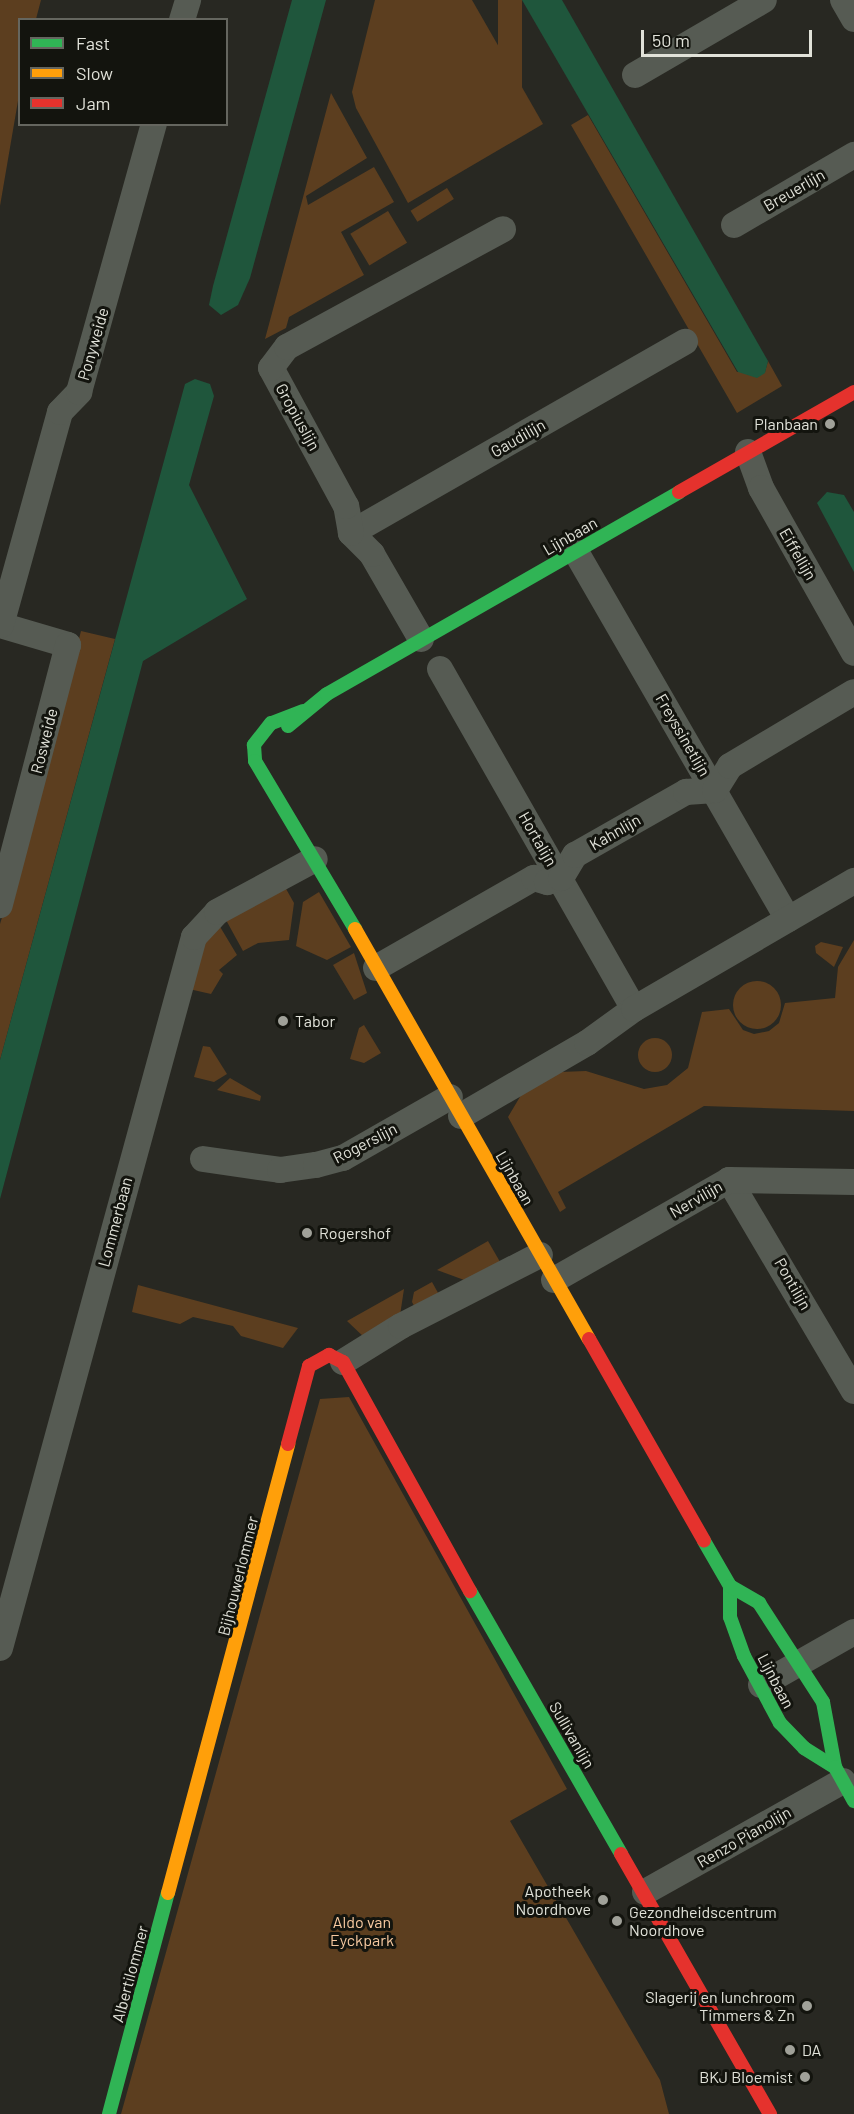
<!DOCTYPE html>
<style>
body{margin:0}
#map{position:relative;width:854px;height:2114px;overflow:hidden;background:#282822;font-family:Barlow,sans-serif}
div>[style]{position:absolute}
[style*='--x']{left:calc(var(--x)*1px);top:calc(var(--y)*1px);width:calc(var(--w)*1px);rotate:calc(var(--a)*1deg)}
.green>*{inset:0;background:#5c3e1f;transform-origin:0 0}
.round{border-radius:50%}
.water>*{inset:0;background:#1f563c}
.street>*{height:26px;margin:-13px;padding:0 13px;transform-origin:13px;border-radius:13px;background:#565b53}
.fast>*{height:14px;margin:-7px;padding:0 7px;transform-origin:7px;border-radius:7px;background:#30b455}
.slow>*{height:14px;margin:-7px;padding:0 7px;transform-origin:7px;border-radius:7px;background:#ff9f0a}
.jam>*{height:14px;margin:-7px;padding:0 7px;transform-origin:7px;border-radius:7px;background:#e5322d}
.dots>*{width:16px;height:16px;translate:-50% -50%;box-sizing:border-box;border:3px solid #13140e;border-radius:50%}
span{translate:-50% -50%;white-space:nowrap;text-align:center;line-height:1.15;-webkit-text-stroke:6px #13140e;paint-order:stroke}
.street-label{font-size:16px;color:#e1e2d9}
.poi-label{font-size:16px;color:#e1e2d9}
.right{translate:-100% -50%;text-align:right}
.left{translate:0 -50%;text-align:left}
.park-label{font-size:16px;color:#f7c9a0}
.legend{position:absolute;left:18px;top:18px;width:210px;height:108px;box-sizing:border-box;background:#13140e;border:2px solid #65665f;margin:0;padding:8px 10px;list-style:none;font-size:18px;color:#e1e2d9}
.legend li{display:flex;align-items:center;gap:12px;height:30px}
.legend b{width:30px;border:2px solid #65665f}
.scale{position:absolute;left:641px;top:30px;width:171px;height:27px;box-sizing:border-box;border:3px solid #e1e2d9;border-top:0;padding-left:8px;font-size:18px;line-height:21px;white-space:nowrap;color:#e1e2d9;-webkit-text-stroke:4px #13140e;paint-order:stroke}
</style>
<div id="map">
<div class="green">
<i style="clip-path:polygon(0 0,41px 0,36px 19px,20px 20px,19px 95px,0 206px)"></i>
<i style="clip-path:polygon(375px 0,472px 0,543px 124px,408px 203px,356px 108px,352px 92px)"></i>
<i style="left:498px;top:0;width:24px;height:130px"></i>
<i style="clip-path:polygon(331px 93px,367px 158px,306px 196px,308px 205px,374px 167px,394px 202px,341px 232px,364px 275px,289px 317px,286px 328px,265px 339px)"></i>
<i style="clip-path:polygon(588px 115px,737px 372px,765px 372px,768px 361px,782px 386px,737px 413px,571px 125px)"></i>
<i style="left:447px;top:188px;width:13px;height:43px;rotate:58deg"></i>
<i style="left:388px;top:211px;width:37px;height:44px;rotate:59deg"></i>
<i style="clip-path:polygon(81px 631px,115px 639px,0 1060px,0 924px,44px 776px)"></i>
<i style="clip-path:polygon(285px 887px,294px 903px,289px 940px,258px 943px,243px 951px,226px 920px)"></i>
<i style="clip-path:polygon(319px 892px,351px 947px,327px 960px,296px 946px,303px 902px)"></i>
<i style="clip-path:polygon(219px 925px,237px 955px,219px 970px,223px 974px,211px 994px,189px 989px,203px 941px)"></i>
<i style="clip-path:polygon(854px 940px,854px 1111px,704px 1106px,558px 1192px,566px 1208px,560px 1212px,508px 1117px,524px 1090px,560px 1072px,586px 1071px,644px 1089px,667px 1085px,688px 1068px,702px 1012px,729px 1009px,743px 1030px,754px 1034px,769px 1031px,779px 1023px,785px 1003px,835px 998px,838px 967px)"></i>
<i style="clip-path:polygon(821px 942px,843px 947px,834px 967px,816px 953px,815px 946px)"></i>
<i style="clip-path:polygon(354px 953px,367px 993px,354px 1000px,333px 965px)"></i>
<i class="round" style="left:733px;top:981px;width:48px;height:48px"></i>
<i style="clip-path:polygon(364px 1025px,381px 1053px,364px 1063px,350px 1059px,359px 1028px)"></i>
<i class="round" style="left:638px;top:1038px;width:34px;height:34px"></i>
<i style="clip-path:polygon(203px 1046px,210px 1047px,227px 1074px,214px 1082px,194px 1077px)"></i>
<i style="clip-path:polygon(230px 1078px,261px 1096px,260px 1101px,217px 1090px)"></i>
<i style="clip-path:polygon(488px 1241px,503px 1267px,475px 1284px,437px 1270px)"></i>
<i style="clip-path:polygon(432px 1282px,442px 1300px,418px 1313px,412px 1302px,414px 1292px)"></i>
<i style="clip-path:polygon(138px 1285px,298px 1328px,283px 1348px,241px 1336px,233px 1326px,193px 1317px,180px 1324px,132px 1312px)"></i>
<i style="clip-path:polygon(404px 1289px,399px 1322px,367px 1340px,347px 1321px)"></i>
<i style="clip-path:polygon(349px 1397px,567px 1789px,510px 1821px,660px 2080px,669px 2114px,121px 2114px,320px 1399px)"></i>
</div>
<div class="water">
<i style="clip-path:polygon(292px 0,326px 0,250px 278px,238px 305px,221px 315px,209px 305px,213px 286px)"></i>
<i style="clip-path:polygon(522px 0,562px 0,768px 361px,765px 373px,757px 378px,738px 372px)"></i>
<i style="clip-path:polygon(195px 379px,210px 384px,214px 396px,189px 485px,247px 599px,143px 661px,0 1199px,0 1060px,185px 384px)"></i>
<i style="clip-path:polygon(827px 492px,844px 495px,854px 512px,854px 572px,817px 503px)"></i>
</div>
<div class="street">
<i style="--x:843;--y:0;--w:22;--a:60"></i>
<i style="--x:182;--y:20;--w:21;--a:-73"></i>
<i style="--x:635;--y:75;--w:149;--a:-30.2"></i>
<i style="--x:734;--y:225;--w:139;--a:-30.3"></i>
<i style="--x:748;--y:452;--w:38;--a:70"></i>
<i style="--x:761;--y:488;--w:189;--a:60.6"></i>
<i style="--x:351;--y:533;--w:385;--a:-29.8"></i>
<i style="--x:576;--y:552;--w:424;--a:60"></i>
<i style="--x:0;--y:625;--w:71;--a:16.4"></i>
<i style="--x:68;--y:645;--w:269;--a:104.7"></i>
<i style="--x:1;--y:625;--w:221;--a:-74.5"></i>
<i style="--x:60;--y:412;--w:28;--a:-46"></i>
<i style="--x:79;--y:392;--w:278;--a:-74.4"></i>
<i style="--x:421;--y:639;--w:98;--a:-120"></i>
<i style="--x:372;--y:554;--w:30;--a:-135"></i>
<i style="--x:351;--y:533;--w:27;--a:-100"></i>
<i style="--x:346;--y:506;--w:157;--a:-118.5"></i>
<i style="--x:271;--y:368;--w:26;--a:-53"></i>
<i style="--x:287;--y:347;--w:246;--a:-28.6"></i>
<i style="--x:440;--y:669;--w:391;--a:60.3"></i>
<i style="--x:376;--y:968;--w:182;--a:-29.7"></i>
<i style="--x:534;--y:878;--w:14;--a:17"></i>
<i style="--x:547;--y:882;--w:15;--a:-16"></i>
<i style="--x:561;--y:878;--w:27;--a:-59"></i>
<i style="--x:575;--y:855;--w:128;--a:-29.6"></i>
<i style="--x:686;--y:792;--w:29;--a:-4"></i>
<i style="--x:715;--y:790;--w:28;--a:-58"></i>
<i style="--x:730;--y:766;--w:144;--a:-30.8"></i>
<i style="--x:461;--y:1116;--w:146;--a:-30.1"></i>
<i style="--x:587;--y:1043;--w:58;--a:-35.9"></i>
<i style="--x:634;--y:1009;--w:255;--a:-30.2"></i>
<i style="--x:203;--y:1159;--w:78;--a:8.1"></i>
<i style="--x:280;--y:1170;--w:36;--a:-8"></i>
<i style="--x:316;--y:1165;--w:28;--a:-15"></i>
<i style="--x:343;--y:1158;--w:123;--a:-29.7"></i>
<i style="--x:729;--y:1180;--w:245;--a:59.4"></i>
<i style="--x:554;--y:1280;--w:202;--a:-29.7"></i>
<i style="--x:729;--y:1180;--w:125;--a:0.9"></i>
<i style="--x:343;--y:1362;--w:68;--a:-31.8"></i>
<i style="--x:401;--y:1326;--w:156;--a:-27.1"></i>
<i style="--x:0;--y:1648;--w:737;--a:-74.74"></i>
<i style="--x:194;--y:937;--w:34;--a:-47"></i>
<i style="--x:217;--y:912;--w:111;--a:-28.4"></i>
<i style="--x:761;--y:1685;--w:107;--a:-29.7"></i>
<i style="--x:645;--y:1892;--w:227;--a:-29.3"></i>
</div>
<div class="fast">
<i style="--x:303;--y:711;--w:34;--a:159"></i>
<i style="--x:271;--y:723;--w:28;--a:128"></i>
<i style="--x:254;--y:745;--w:16;--a:86"></i>
<i style="--x:255;--y:761;--w:196;--a:59.2"></i>
<i style="--x:288;--y:726;--w:50;--a:-39.4"></i>
<i style="--x:327;--y:694;--w:406;--a:-29.8"></i>
<i style="--x:704;--y:1541;--w:52;--a:60"></i>
<i style="--x:730;--y:1586;--w:31;--a:90"></i>
<i style="--x:730;--y:1617;--w:41;--a:70.3"></i>
<i style="--x:744;--y:1656;--w:76;--a:61.8"></i>
<i style="--x:780;--y:1723;--w:35;--a:46"></i>
<i style="--x:804;--y:1748;--w:36;--a:32"></i>
<i style="--x:730;--y:1586;--w:34;--a:30"></i>
<i style="--x:759;--y:1603;--w:118;--a:57.1"></i>
<i style="--x:823;--y:1702;--w:66;--a:79.5"></i>
<i style="--x:835;--y:1767;--w:39;--a:61"></i>
<i style="--x:470;--y:1591;--w:303;--a:60.1"></i>
<i style="--x:109;--y:2114;--w:229;--a:-75.1"></i>
</div>
<div class="slow">
<i style="--x:355;--y:929;--w:472;--a:60.3"></i>
<i style="--x:168;--y:1893;--w:465;--a:-75"></i>
</div>
<div class="jam">
<i style="--x:679;--y:492;--w:202;--a:-29.7"></i>
<i style="--x:589;--y:1339;--w:232;--a:60.3"></i>
<i style="--x:288;--y:1444;--w:81;--a:-74.9"></i>
<i style="--x:309;--y:1366;--w:23;--a:-29"></i>
<i style="--x:329;--y:1355;--w:16;--a:27"></i>
<i style="--x:343;--y:1362;--w:262;--a:61"></i>
<i style="--x:621;--y:1854;--w:300;--a:60.2"></i>
</div>
<div class="dots">
<i style="left:830px;top:424px;background:#a0a199"></i>
<i style="left:283px;top:1021px;background:#a0a199"></i>
<i style="left:307px;top:1233px;background:#a0a199"></i>
<i style="left:603px;top:1900px;background:#a0a199"></i>
<i style="left:617px;top:1921px;background:#a0a199"></i>
<i style="left:807px;top:2006px;background:#a0a199"></i>
<i style="left:790px;top:2050px;background:#a0a199"></i>
<i style="left:805px;top:2077px;background:#a0a199"></i>
</div>
<div class="street-label">
<span style="left:794px;top:190px;rotate:-30deg">Breuerlijn</span>
<span style="left:93px;top:344px;rotate:-74deg">Ponyweide</span>
<span style="left:298px;top:417px;rotate:61deg">Gropiuslijn</span>
<span style="left:518px;top:438px;rotate:-30deg">Gaudilijn</span>
<span style="left:570px;top:536px;rotate:-30deg">Lijnbaan</span>
<span style="left:798px;top:554px;rotate:60deg">Eiffellijn</span>
<span style="left:683px;top:735px;rotate:60deg">Freyssinetlijn</span>
<span style="left:44px;top:741px;rotate:-76deg">Rosweide</span>
<span style="left:615px;top:832px;rotate:-30deg">Kahnlijn</span>
<span style="left:538px;top:839px;rotate:60deg">Hortalijn</span>
<span style="left:365px;top:1143px;rotate:-27deg">Rogerslijn</span>
<span style="left:515px;top:1178px;rotate:60deg">Lijnbaan</span>
<span style="left:696px;top:1199px;rotate:-30deg">Nervilijn</span>
<span style="left:115px;top:1222px;rotate:-75deg">Lommerbaan</span>
<span style="left:793px;top:1284px;rotate:60deg">Pontilijn</span>
<span style="left:238px;top:1576px;rotate:-76deg">Bijhouwerlommer</span>
<span style="left:776px;top:1681px;rotate:62deg">Lijnbaan</span>
<span style="left:572px;top:1735px;rotate:60deg">Sullivanlijn</span>
<span style="left:744px;top:1837px;rotate:-30deg">Renzo Pianolijn</span>
<span style="left:130px;top:1974px;rotate:-75deg">Albertilommer</span>
</div>
<div class="poi-label">
<span class="right" style="left:818px;top:424px">Planbaan</span>
<span class="left" style="left:295px;top:1021px">Tabor</span>
<span class="left" style="left:319px;top:1233px">Rogershof</span>
<span class="right" style="left:591px;top:1900px">Apotheek<br>Noordhove</span>
<span class="left" style="left:629px;top:1921px">Gezondheidscentrum<br>Noordhove</span>
<span class="right" style="left:795px;top:2006px">Slagerij en lunchroom<br>Timmers &amp; Zn</span>
<span class="left" style="left:802px;top:2050px">DA</span>
<span class="right" style="left:793px;top:2077px">BKJ Bloemist</span>
</div>
<div class="park-label">
<span style="left:362px;top:1931px">Aldo van<br>Eyckpark</span>
</div>
<ul class="legend">
<li><b style="height:8px;background:#30b455"></b>Fast</li>
<li><b style="height:8px;background:#ff9f0a"></b>Slow</li>
<li><b style="height:8px;background:#e5322d"></b>Jam</li>
</ul>
<div class="scale">50 m</div>
</div>
